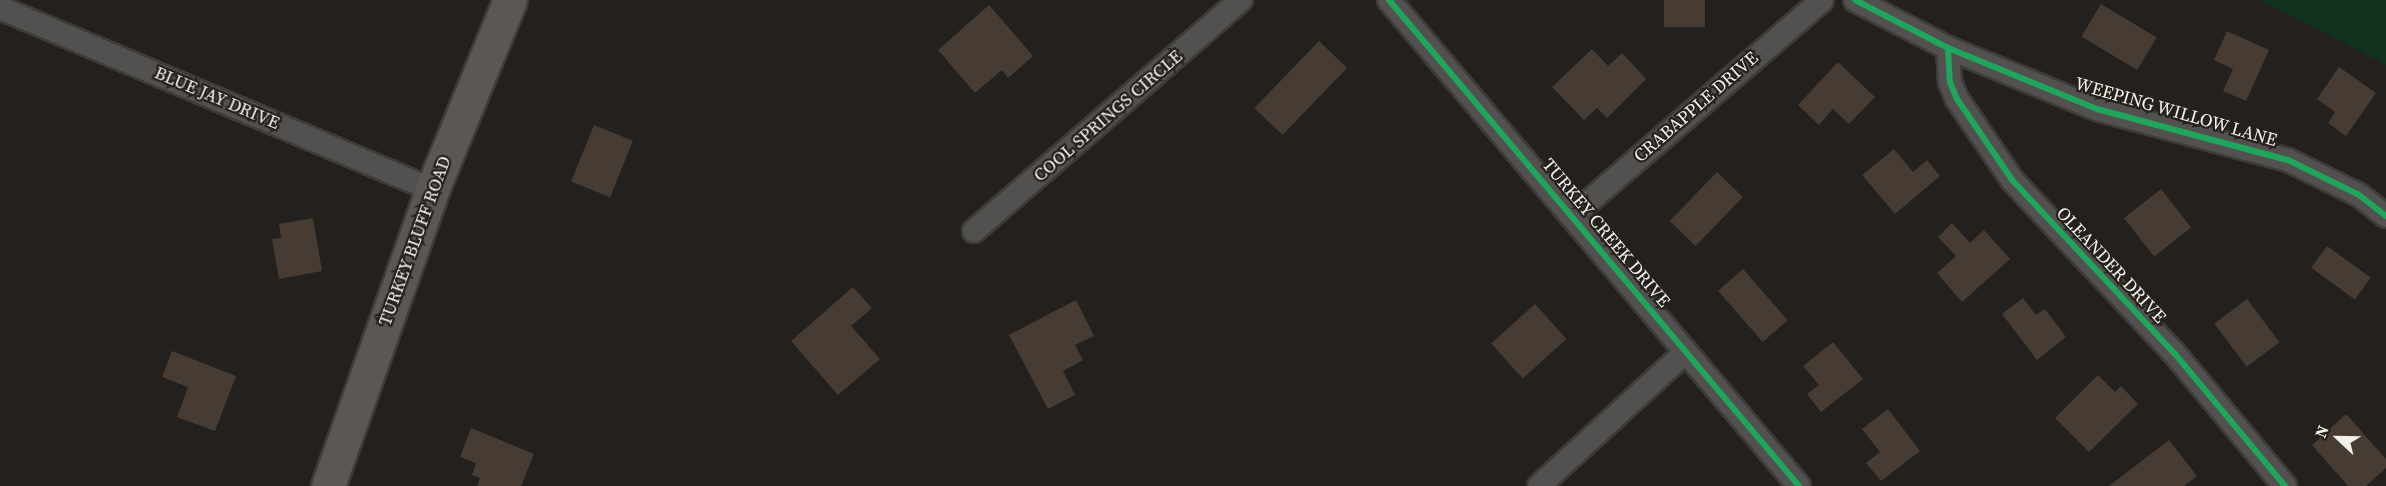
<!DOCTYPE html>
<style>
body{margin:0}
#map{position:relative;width:2386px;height:486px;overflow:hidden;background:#23201d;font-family:"Source Serif 4",serif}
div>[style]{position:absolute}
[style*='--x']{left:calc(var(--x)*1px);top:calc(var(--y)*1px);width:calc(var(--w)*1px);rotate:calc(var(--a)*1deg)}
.green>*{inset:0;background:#13311f}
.building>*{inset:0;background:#473c34;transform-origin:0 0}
.roads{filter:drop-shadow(2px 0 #3e3c39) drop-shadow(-2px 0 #3e3c39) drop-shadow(0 2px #3e3c39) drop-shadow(0 -2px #3e3c39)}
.street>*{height:22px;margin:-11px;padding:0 11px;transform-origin:11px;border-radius:11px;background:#53514f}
.secondary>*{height:33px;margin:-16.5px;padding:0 16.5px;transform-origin:16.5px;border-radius:16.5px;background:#5c5754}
.cycleway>*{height:6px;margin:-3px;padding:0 3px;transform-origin:3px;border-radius:3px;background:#20a55d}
span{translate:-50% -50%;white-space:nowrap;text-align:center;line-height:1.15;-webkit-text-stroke:4.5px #25211b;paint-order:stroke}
.street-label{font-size:18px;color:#f4f1ed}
.north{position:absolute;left:2308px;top:408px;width:60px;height:60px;-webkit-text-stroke:4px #25211b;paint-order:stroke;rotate:292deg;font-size:16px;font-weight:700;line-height:24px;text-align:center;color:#f4f1ed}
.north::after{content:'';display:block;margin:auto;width:21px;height:27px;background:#f4f1ed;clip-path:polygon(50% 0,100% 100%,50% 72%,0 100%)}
</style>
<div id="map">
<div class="green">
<i style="clip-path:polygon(2260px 0,2386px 0,2386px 65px,2320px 30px)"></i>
</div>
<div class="building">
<i style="left:1664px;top:0;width:41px;height:27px"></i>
<i style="left:2101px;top:4px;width:65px;height:38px;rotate:31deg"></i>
<i style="clip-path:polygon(989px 5px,1033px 56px,1008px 78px,1002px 70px,975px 93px,938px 50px)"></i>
<i style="clip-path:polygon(2227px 31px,2269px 50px,2246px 101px,2223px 91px,2233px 69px,2214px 60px)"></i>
<i style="left:1319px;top:41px;width:39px;height:93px;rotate:44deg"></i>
<i style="clip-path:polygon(1592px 49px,1608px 66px,1622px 53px,1646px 79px,1607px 118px,1597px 108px,1584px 120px,1552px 87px)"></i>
<i style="clip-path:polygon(1838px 62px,1875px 97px,1849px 124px,1833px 109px,1819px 125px,1798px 105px)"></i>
<i style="clip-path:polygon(2339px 67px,2376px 93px,2346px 136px,2328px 123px,2335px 112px,2317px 99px)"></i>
<i style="left:594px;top:125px;width:42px;height:61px;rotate:22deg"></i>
<i style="clip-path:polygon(1894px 149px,1913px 172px,1927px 160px,1940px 176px,1895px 214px,1862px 175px)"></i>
<i style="left:1717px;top:172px;width:36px;height:68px;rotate:44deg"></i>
<i style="left:2161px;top:189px;width:49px;height:47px;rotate:52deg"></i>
<i style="clip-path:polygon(313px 218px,322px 271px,279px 279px,272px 239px,281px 238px,279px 224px)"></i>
<i style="clip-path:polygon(1952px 223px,1970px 243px,1984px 230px,2010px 259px,1962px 302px,1937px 273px,1956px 256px,1938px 237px)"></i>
<i style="left:2327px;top:246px;width:54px;height:27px;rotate:36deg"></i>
<i style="left:1743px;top:269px;width:68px;height:33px;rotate:49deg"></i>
<i style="clip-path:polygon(853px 287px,872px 308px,851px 326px,880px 359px,838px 395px,791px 341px)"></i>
<i style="clip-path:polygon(2023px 298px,2036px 315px,2045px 309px,2066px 337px,2037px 360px,2002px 314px)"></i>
<i style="left:2247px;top:299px;width:54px;height:41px;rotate:53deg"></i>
<i style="clip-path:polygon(1076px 300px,1094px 336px,1075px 345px,1083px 360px,1063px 371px,1075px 395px,1048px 409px,1009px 335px)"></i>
<i style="left:1535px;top:304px;width:47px;height:59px;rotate:48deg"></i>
<i style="clip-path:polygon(1833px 342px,1863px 379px,1821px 412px,1807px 394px,1819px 385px,1803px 366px)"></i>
<i style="clip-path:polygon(172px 351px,236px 376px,215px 431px,177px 417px,188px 387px,162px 377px)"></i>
<i style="clip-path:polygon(2098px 375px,2115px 392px,2121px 386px,2138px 404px,2089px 452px,2055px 418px)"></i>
<i style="clip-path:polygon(1888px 409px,1920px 451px,1881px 481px,1866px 463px,1880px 452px,1862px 429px)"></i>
<i style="clip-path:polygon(2346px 414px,2386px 459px,2386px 468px,2366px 486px,2348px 486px,2312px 445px)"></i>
<i style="clip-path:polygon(471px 428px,534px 454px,521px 486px,477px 486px,480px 478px,472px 475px,476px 463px,460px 457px)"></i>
<i style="clip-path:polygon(2169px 440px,2197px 476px,2184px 486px,2109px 486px)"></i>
</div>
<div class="roads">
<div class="street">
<i style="--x:1389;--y:0;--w:636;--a:49.85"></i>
<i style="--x:1855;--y:0;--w:105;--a:27.3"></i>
<i style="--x:1948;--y:48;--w:161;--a:22.3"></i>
<i style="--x:2097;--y:109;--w:198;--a:15"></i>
<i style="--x:2288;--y:160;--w:79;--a:26.2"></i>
<i style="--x:2359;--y:195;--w:34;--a:38"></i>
<i style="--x:0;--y:8;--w:469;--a:22.8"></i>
<i style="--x:1948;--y:48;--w:34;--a:87"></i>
<i style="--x:1950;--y:82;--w:18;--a:68"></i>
<i style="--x:1957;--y:99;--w:99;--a:55.7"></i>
<i style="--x:2013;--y:181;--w:237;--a:46.9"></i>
<i style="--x:2175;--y:354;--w:172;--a:50.2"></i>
<i style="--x:1572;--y:216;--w:330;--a:-40.8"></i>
<i style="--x:974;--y:231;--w:353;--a:-40.9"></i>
<i style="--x:1539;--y:486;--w:199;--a:-42.4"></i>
</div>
<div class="secondary">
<i style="--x:328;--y:486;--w:314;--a:-70.6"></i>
<i style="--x:432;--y:190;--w:205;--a:-67.7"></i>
</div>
</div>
<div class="cycleway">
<i style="--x:1389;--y:0;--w:636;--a:49.85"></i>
<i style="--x:1855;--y:0;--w:105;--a:27.3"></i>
<i style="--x:1948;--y:48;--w:161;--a:22.3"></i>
<i style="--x:2097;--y:109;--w:198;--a:15"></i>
<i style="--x:2288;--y:160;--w:79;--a:26.2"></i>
<i style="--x:2359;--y:195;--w:34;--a:38"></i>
<i style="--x:1948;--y:48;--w:34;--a:87"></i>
<i style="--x:1950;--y:82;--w:18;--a:68"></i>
<i style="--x:1957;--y:99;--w:99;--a:55.7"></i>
<i style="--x:2013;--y:181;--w:237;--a:46.9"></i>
<i style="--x:2175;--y:354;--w:172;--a:50.2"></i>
</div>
<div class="street-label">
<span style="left:217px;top:98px;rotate:23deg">BLUE JAY DRIVE</span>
<span style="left:1696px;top:107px;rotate:-41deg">CRABAPPLE DRIVE</span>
<span style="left:2176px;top:112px;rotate:16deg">WEEPING WILLOW LANE</span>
<span style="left:1108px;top:116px;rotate:-41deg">COOL SPRINGS CIRCLE</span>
<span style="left:1606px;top:233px;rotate:50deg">TURKEY CREEK DRIVE</span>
<span style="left:415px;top:241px;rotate:-70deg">TURKEY BLUFF ROAD</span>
<span style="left:2111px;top:265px;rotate:47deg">OLEANDER DRIVE</span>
</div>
<div class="north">N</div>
</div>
